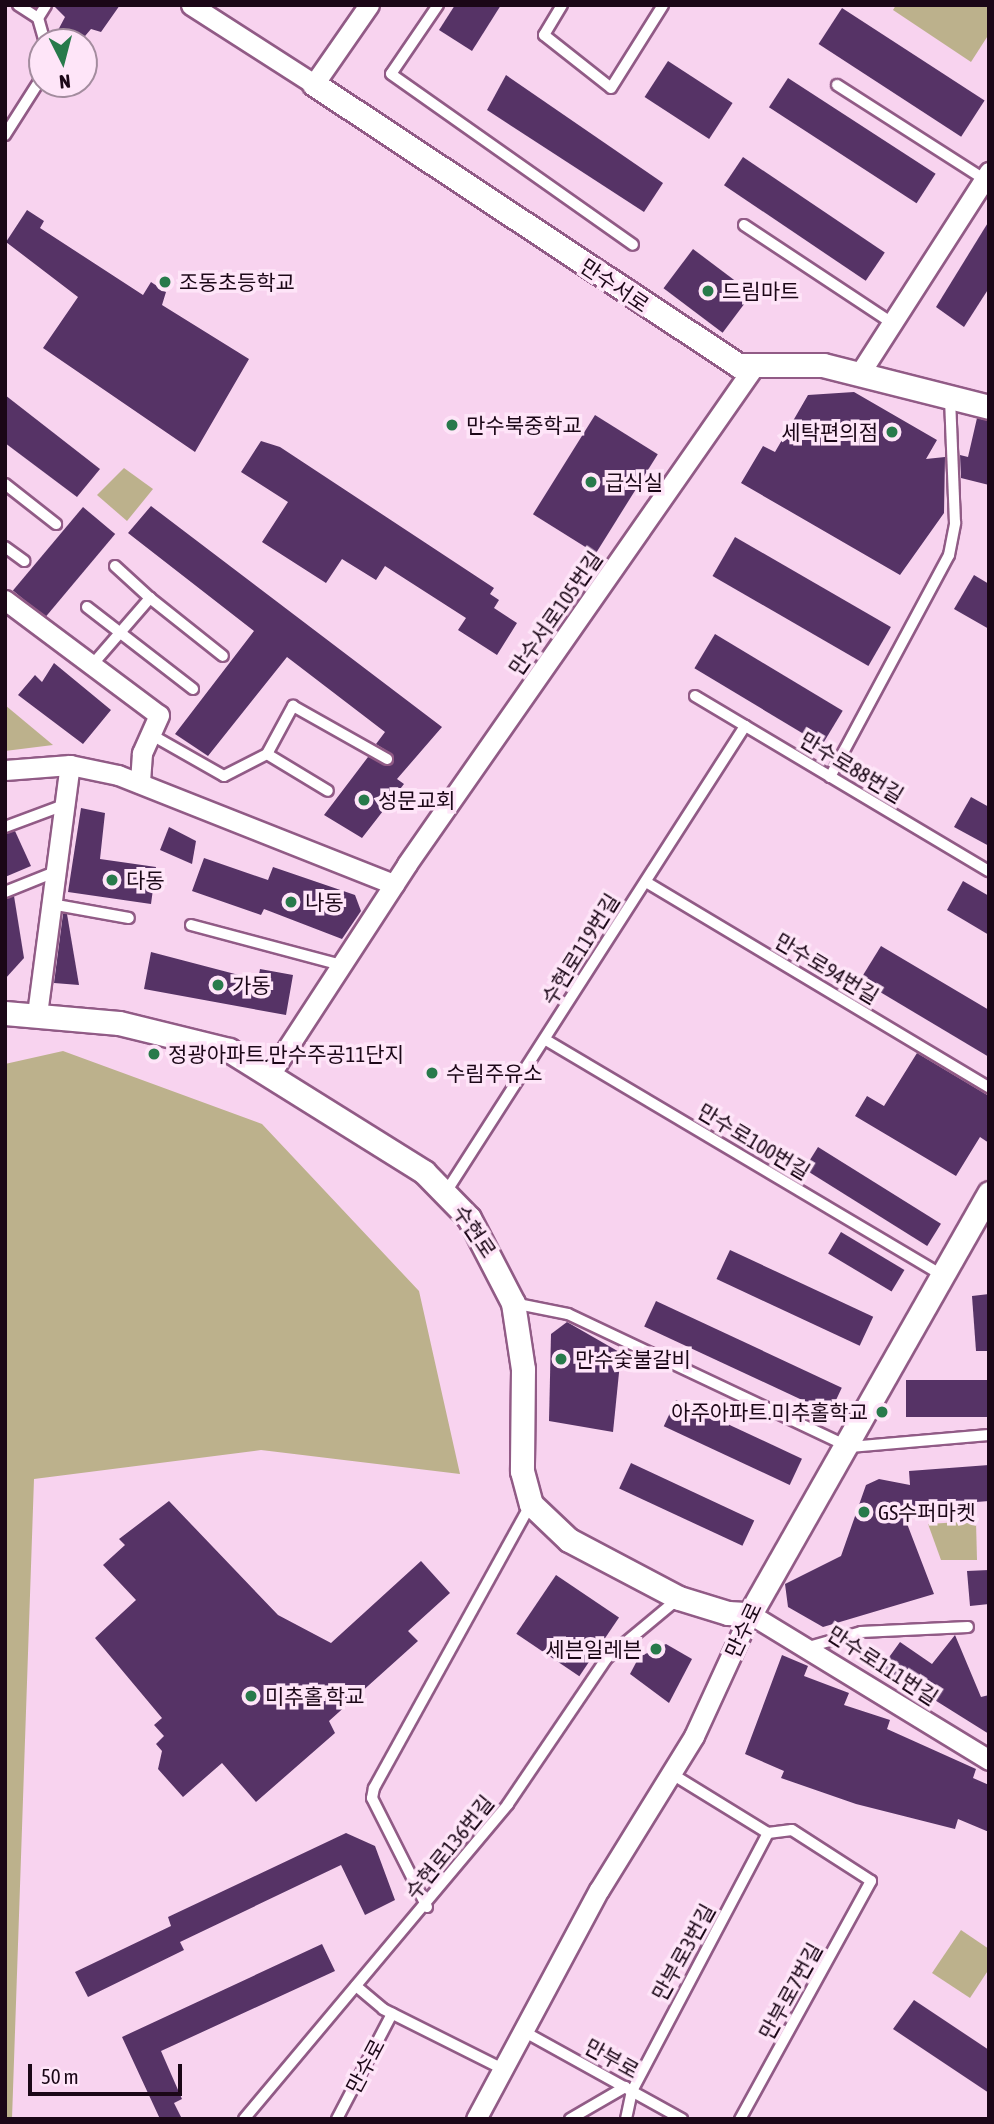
<!DOCTYPE html>
<meta charset="utf-8">
<style>
body{margin:0}
#map{position:relative;width:994px;height:2124px;overflow:hidden;background:#f8d3ef;font-family:"Asap Condensed","Noto Sans KR",sans-serif}
div>[style]{position:absolute}
[style*='--x']{left:calc(var(--x)*1px);top:calc(var(--y)*1px);width:calc(var(--w)*1px);rotate:calc(var(--a)*1deg)}
.green>*{inset:0;background:#bcb18c}
.building>*{inset:0;background:#563366;transform-origin:0 0}
.roads{filter:drop-shadow(2px 0 #915b86) drop-shadow(-2px 0 #915b86) drop-shadow(0 2px #915b86) drop-shadow(0 -2px #915b86)}
.service>*{height:10px;margin:-5px;padding:0 5px;transform-origin:5px;border-radius:5px;background:#fff}
.minor>*{height:19px;margin:-9.5px;padding:0 9.5px;transform-origin:9.5px;border-radius:9.5px;background:#fff}
.tertiary>*{height:23px;margin:-11.5px;padding:0 11.5px;transform-origin:11.5px;border-radius:11.5px;background:#fff}
.dots>*{width:19px;height:19px;translate:-50% -50%;box-sizing:border-box;border:4px solid #fee5f8;border-radius:50%}
span{translate:-50% -50%;white-space:nowrap;text-align:center;line-height:1.15;-webkit-text-stroke:7px #fee5f8;paint-order:stroke}
.poi-label{font-size:21px;color:#1b0717}
.left{translate:0 -50%;text-align:left}
.right{translate:-100% -50%;text-align:right}
.street-label{font-size:21px;color:#1b0717}
.frame{position:absolute;inset:0;border:7px solid #1b0717;pointer-events:none}
.north{position:absolute;left:28px;top:28px;width:70px;height:70px;box-sizing:border-box;background:#fee5f8;border:2px solid #a38c9e;border-radius:50%;rotate:174deg;font-size:19px;font-weight:700;line-height:28px;text-align:center;color:#1b0717}
.north::after{content:'';display:block;margin:auto;width:24px;height:32px;background:#287a4b;clip-path:polygon(50% 0,100% 100%,50% 72%,0 100%)}
.scale{position:absolute;left:28px;top:2064px;width:154px;height:32px;box-sizing:border-box;border:4px solid #1b0717;border-top:0;padding-left:9px;font-size:21px;line-height:24px;white-space:nowrap;color:#1b0717;-webkit-text-stroke:5px #fee5f8;paint-order:stroke}
</style>
<div id="map">
<div class="green">
<i style="clip-path:polygon(896px 5px,989px 5px,989px 34px,971px 62px,893px 10px)"></i>
<i style="clip-path:polygon(124px 468px,153px 489px,127px 521px,97px 495px)"></i>
<i style="clip-path:polygon(5px 705px,53px 745px,5px 751px)"></i>
<i style="clip-path:polygon(63px 1051px,262px 1124px,419px 1291px,460px 1474px,261px 1450px,34px 1479px,12px 2119px,5px 2119px,5px 1064px)"></i>
<i style="clip-path:polygon(976px 1521px,977px 1560px,941px 1560px,928px 1524px)"></i>
<i style="clip-path:polygon(961px 1930px,989px 1949px,989px 1969px,970px 1998px,932px 1973px)"></i>
</div>
<div class="building">
<i style="clip-path:polygon(53px 5px,120px 5px,101px 32px,91px 29px,80px 42px,56px 34px,65px 17px)"></i>
<i style="clip-path:polygon(455px 5px,501px 5px,472px 51px,439px 30px)"></i>
<i style="left:842px;top:8px;width:170px;height:43px;rotate:33deg"></i>
<i style="left:668px;top:61px;width:77px;height:43px;rotate:33deg"></i>
<i style="clip-path:polygon(506px 75px,663px 183px,644px 212px,487px 110px)"></i>
<i style="left:788px;top:78px;width:176px;height:35px;rotate:33deg"></i>
<i style="left:743px;top:157px;width:171px;height:34px;rotate:34deg"></i>
<i style="clip-path:polygon(27px 210px,44px 221px,40px 228px,143px 295px,151px 282px,166px 292px,162px 305px,249px 359px,195px 452px,43px 348px,78px 297px,6px 242px)"></i>
<i style="clip-path:polygon(989px 221px,989px 288px,964px 327px,936px 307px)"></i>
<i style="left:693px;top:249px;width:74px;height:49px;rotate:37deg"></i>
<i style="clip-path:polygon(854px 392px,937px 440px,926px 459px,945px 457px,944px 513px,900px 575px,741px 483px,763px 446px,775px 452px,808px 395px)"></i>
<i style="clip-path:polygon(5px 395px,100px 469px,77px 497px,5px 443px)"></i>
<i style="left:595px;top:415px;width:74px;height:117px;rotate:32deg"></i>
<i style="clip-path:polygon(977px 418px,989px 421px,989px 485px,961px 478px,960px 455px,968px 457px)"></i>
<i style="clip-path:polygon(261px 441px,280px 447px,494px 588px,490px 594px,499px 600px,494px 608px,517px 623px,497px 655px,458px 630px,466px 618px,385px 566px,376px 580px,342px 559px,326px 583px,262px 542px,288px 502px,241px 472px)"></i>
<i style="clip-path:polygon(151px 506px,442px 727px,397px 779px,404px 784px,362px 838px,324px 815px,368px 757px,393px 763px,393px 755px,376px 744px,385px 732px,287px 657px,208px 756px,175px 734px,254px 631px,128px 533px)"></i>
<i style="left:83px;top:507px;width:42px;height:109px;rotate:40deg"></i>
<i style="left:735px;top:537px;width:180px;height:45px;rotate:30deg"></i>
<i style="clip-path:polygon(974px 575px,989px 584px,989px 629px,954px 609px)"></i>
<i style="left:715px;top:634px;width:149px;height:40px;rotate:31deg"></i>
<i style="clip-path:polygon(54px 663px,111px 710px,83px 744px,18px 695px,35px 675px,42px 682px)"></i>
<i style="clip-path:polygon(971px 797px,989px 807px,989px 846px,954px 827px)"></i>
<i style="clip-path:polygon(81px 808px,105px 813px,100px 859px,156px 867px,151px 904px,68px 892px)"></i>
<i style="clip-path:polygon(169px 827px,196px 841px,192px 864px,160px 850px)"></i>
<i style="clip-path:polygon(15px 831px,31px 866px,5px 877px,5px 834px)"></i>
<i style="clip-path:polygon(204px 858px,268px 880px,273px 867px,355px 895px,361px 911px,342px 939px,264px 909px,261px 915px,192px 891px)"></i>
<i style="clip-path:polygon(963px 881px,989px 896px,989px 935px,947px 910px)"></i>
<i style="clip-path:polygon(14px 896px,24px 958px,5px 979px,5px 899px)"></i>
<i style="clip-path:polygon(63px 914px,67px 914px,79px 985px,54px 983px)"></i>
<i style="clip-path:polygon(881px 946px,989px 1010px,989px 1057px,860px 980px)"></i>
<i style="clip-path:polygon(151px 952px,258px 980px,260px 969px,293px 975px,286px 1015px,144px 989px)"></i>
<i style="clip-path:polygon(917px 1053px,989px 1096px,989px 1143px,980px 1137px,956px 1176px,855px 1116px,867px 1096px,884px 1106px)"></i>
<i style="left:818px;top:1147px;width:145px;height:26px;rotate:32deg"></i>
<i style="left:841px;top:1232px;width:74px;height:25px;rotate:31deg"></i>
<i style="left:730px;top:1250px;width:158px;height:32px;rotate:25deg"></i>
<i style="clip-path:polygon(989px 1294px,989px 1351px,976px 1351px,972px 1296px)"></i>
<i style="left:656px;top:1301px;width:205px;height:28px;rotate:25deg"></i>
<i style="clip-path:polygon(567px 1322px,621px 1353px,613px 1432px,549px 1421px,551px 1334px)"></i>
<i style="left:989px;top:1380px;width:37px;height:83px;rotate:90deg"></i>
<i style="left:676px;top:1400px;width:139px;height:29px;rotate:25deg"></i>
<i style="left:631px;top:1463px;width:136px;height:28px;rotate:25deg"></i>
<i style="clip-path:polygon(989px 1465px,989px 1501px,901px 1508px,934px 1594px,823px 1627px,788px 1607px,785px 1584px,841px 1556px,866px 1485px,879px 1479px,910px 1485px,909px 1471px)"></i>
<i style="clip-path:polygon(169px 1501px,278px 1615px,331px 1643px,421px 1561px,450px 1593px,408px 1631px,418px 1641px,329px 1721px,335px 1733px,256px 1802px,222px 1763px,183px 1797px,158px 1769px,162px 1751px,156px 1744px,164px 1736px,154px 1725px,162px 1718px,95px 1638px,136px 1600px,103px 1565px,125px 1545px,119px 1539px)"></i>
<i style="clip-path:polygon(989px 1570px,989px 1604px,970px 1606px,967px 1571px)"></i>
<i style="left:556px;top:1575px;width:76px;height:71px;rotate:34deg"></i>
<i style="clip-path:polygon(955px 1635px,981px 1697px,989px 1695px,989px 1734px,882px 1667px,900px 1642px,932px 1664px)"></i>
<i style="clip-path:polygon(666px 1644px,692px 1659px,669px 1703px,630px 1674px,639px 1657px)"></i>
<i style="clip-path:polygon(782px 1655px,808px 1666px,804px 1676px,849px 1693px,844px 1705px,890px 1720px,887px 1729px,976px 1769px,973px 1778px,989px 1785px,989px 1832px,958px 1819px,955px 1829px,856px 1804px,781px 1778px,784px 1771px,745px 1754px)"></i>
<i style="clip-path:polygon(346px 1833px,375px 1846px,395px 1900px,365px 1915px,341px 1865px,180px 1942px,184px 1950px,88px 1997px,75px 1972px,171px 1926px,168px 1917px)"></i>
<i style="clip-path:polygon(322px 1944px,335px 1971px,161px 2051px,182px 2099px,174px 2103px,182px 2119px,160px 2119px,122px 2037px)"></i>
<i style="clip-path:polygon(914px 2000px,989px 2050px,989px 2093px,893px 2029px)"></i>
</div>
<div class="roads">
<div class="service">
<i style="--x:18;--y:5;--w:24;--a:33"></i>
<i style="--x:38;--y:18;--w:25;--a:74"></i>
<i style="--x:438;--y:5;--w:83;--a:124.3"></i>
<i style="--x:391;--y:74;--w:296;--a:35.2"></i>
<i style="--x:562;--y:5;--w:35;--a:121"></i>
<i style="--x:544;--y:35;--w:85;--a:38.3"></i>
<i style="--x:611;--y:88;--w:98;--a:-57.9"></i>
<i style="--x:38;--y:18;--w:15;--a:-58"></i>
<i style="--x:837;--y:85;--w:174;--a:32.6"></i>
<i style="--x:5;--y:135;--w:69;--a:-57.5"></i>
<i style="--x:744;--y:225;--w:178;--a:33.5"></i>
<i style="--x:5;--y:484;--w:65;--a:38.1"></i>
<i style="--x:5;--y:547;--w:24;--a:36"></i>
<i style="--x:115;--y:566;--w:47;--a:42.4"></i>
<i style="--x:87;--y:607;--w:134;--a:37.7"></i>
<i style="--x:92;--y:665;--w:89;--a:-49.1"></i>
<i style="--x:150;--y:598;--w:93;--a:38.5"></i>
<i style="--x:695;--y:696;--w:342;--a:30.8"></i>
<i style="--x:150;--y:734;--w:85;--a:29.6"></i>
<i style="--x:224;--y:776;--w:48;--a:-27.1"></i>
<i style="--x:267;--y:754;--w:55;--a:-61.6"></i>
<i style="--x:293;--y:706;--w:108;--a:29.4"></i>
<i style="--x:267;--y:754;--w:71;--a:31.2"></i>
<i style="--x:830;--y:777;--w:252;--a:-61.8"></i>
<i style="--x:949;--y:555;--w:33;--a:-79"></i>
<i style="--x:955;--y:523;--w:125;--a:-92.3"></i>
<i style="--x:5;--y:827;--w:63;--a:-20.4"></i>
<i style="--x:646;--y:882;--w:400;--a:30.9"></i>
<i style="--x:5;--y:892;--w:54;--a:-21.8"></i>
<i style="--x:51;--y:904;--w:79;--a:10.2"></i>
<i style="--x:191;--y:925;--w:155;--a:14.9"></i>
<i style="--x:546;--y:1040;--w:462;--a:30.7"></i>
<i style="--x:446;--y:1192;--w:554;--a:-57.31"></i>
<i style="--x:513;--y:1303;--w:56;--a:11.3"></i>
<i style="--x:568;--y:1314;--w:311;--a:25.3"></i>
<i style="--x:849;--y:1447;--w:141;--a:-4.9"></i>
<i style="--x:812;--y:1646;--w:51;--a:-15.9"></i>
<i style="--x:861;--y:1632;--w:107;--a:-2.7"></i>
<i style="--x:672;--y:1774;--w:113;--a:31.6"></i>
<i style="--x:768;--y:1833;--w:24;--a:-7"></i>
<i style="--x:792;--y:1830;--w:94;--a:32.8"></i>
<i style="--x:871;--y:1881;--w:272;--a:118.8"></i>
<i style="--x:427;--y:1907;--w:122;--a:-116.8"></i>
<i style="--x:372;--y:1798;--w:10;--a:-79"></i>
<i style="--x:374;--y:1788;--w:325;--a:-61.1"></i>
<i style="--x:356;--y:1986;--w:35;--a:40"></i>
<i style="--x:383;--y:2009;--w:134;--a:26.6"></i>
<i style="--x:523;--y:2031;--w:182;--a:29"></i>
<i style="--x:244;--y:2119;--w:411;--a:-50"></i>
<i style="--x:508;--y:1804;--w:176;--a:-55.9"></i>
<i style="--x:607;--y:1658;--w:94;--a:-39.8"></i>
<i style="--x:337;--y:2119;--w:119;--a:-62.4"></i>
<i style="--x:570;--y:2119;--w:64;--a:-30.2"></i>
<i style="--x:626;--y:2119;--w:29;--a:-78"></i>
<i style="--x:632;--y:2091;--w:292;--a:-62.2"></i>
</div>
<div class="minor">
<i style="--x:191;--y:5;--w:146;--a:32.7"></i>
<i style="--x:314;--y:84;--w:96;--a:-55.2"></i>
<i style="--x:860;--y:373;--w:239;--a:-57.3"></i>
<i style="--x:5;--y:600;--w:192;--a:36.8"></i>
<i style="--x:159;--y:715;--w:42;--a:114.1"></i>
<i style="--x:142;--y:753;--w:30;--a:94"></i>
<i style="--x:5;--y:770;--w:65;--a:-4.4"></i>
<i style="--x:70;--y:765;--w:49;--a:11.8"></i>
<i style="--x:118;--y:775;--w:297;--a:21.6"></i>
<i style="--x:37;--y:1014;--w:251;--a:-82.5"></i>
<i style="--x:271;--y:1073;--w:249;--a:-56.9"></i>
<i style="--x:407;--y:864;--w:605;--a:-55.1"></i>
<i style="--x:476;--y:2119;--w:260;--a:-61.8"></i>
<i style="--x:599;--y:1890;--w:181;--a:-58.3"></i>
<i style="--x:694;--y:1736;--w:134;--a:-65.3"></i>
<i style="--x:750;--y:1614;--w:280;--a:31.4"></i>
</div>
<div class="tertiary">
<i style="--x:314;--y:84;--w:509;--a:33.53"></i>
<i style="--x:738;--y:365;--w:85;--a:0"></i>
<i style="--x:823;--y:365;--w:171;--a:14.2"></i>
<i style="--x:5;--y:1013;--w:114;--a:5"></i>
<i style="--x:119;--y:1023;--w:113;--a:13.8"></i>
<i style="--x:229;--y:1050;--w:230;--a:32"></i>
<i style="--x:424;--y:1172;--w:64;--a:45.6"></i>
<i style="--x:469;--y:1218;--w:96;--a:62.6"></i>
<i style="--x:513;--y:1303;--w:67;--a:81.4"></i>
<i style="--x:523;--y:1369;--w:102;--a:90.6"></i>
<i style="--x:522;--y:1471;--w:34;--a:75"></i>
<i style="--x:531;--y:1504;--w:52;--a:43.5"></i>
<i style="--x:569;--y:1540;--w:124;--a:27.8"></i>
<i style="--x:679;--y:1598;--w:51;--a:17"></i>
<i style="--x:728;--y:1613;--w:22;--a:3"></i>
<i style="--x:750;--y:1614;--w:484;--a:-60.4"></i>
</div>
</div>
<div class="dots">
<i style="left:165px;top:282px;background:#287a4b"></i>
<i style="left:708px;top:291px;background:#287a4b"></i>
<i style="left:452px;top:425px;background:#287a4b"></i>
<i style="left:892px;top:432px;background:#287a4b"></i>
<i style="left:591px;top:482px;background:#287a4b"></i>
<i style="left:364px;top:800px;background:#287a4b"></i>
<i style="left:112px;top:880px;background:#287a4b"></i>
<i style="left:291px;top:902px;background:#287a4b"></i>
<i style="left:218px;top:985px;background:#287a4b"></i>
<i style="left:154px;top:1054px;background:#287a4b"></i>
<i style="left:432px;top:1073px;background:#287a4b"></i>
<i style="left:561px;top:1359px;background:#287a4b"></i>
<i style="left:882px;top:1412px;background:#287a4b"></i>
<i style="left:864px;top:1512px;background:#287a4b"></i>
<i style="left:656px;top:1649px;background:#287a4b"></i>
<i style="left:251px;top:1696px;background:#287a4b"></i>
</div>
<div class="poi-label">
<span class="left" style="left:179px;top:282px">조동초등학교</span>
<span class="left" style="left:722px;top:291px">드림마트</span>
<span class="left" style="left:466px;top:425px">만수북중학교</span>
<span class="right" style="left:878px;top:432px">세탁편의점</span>
<span class="left" style="left:605px;top:482px">급식실</span>
<span class="left" style="left:378px;top:800px">성문교회</span>
<span class="left" style="left:126px;top:880px">다동</span>
<span class="left" style="left:305px;top:902px">나동</span>
<span class="left" style="left:232px;top:985px">가동</span>
<span class="left" style="left:168px;top:1054px">정광아파트.만수주공11단지</span>
<span class="left" style="left:446px;top:1073px">수림주유소</span>
<span class="left" style="left:575px;top:1359px">만수숯불갈비</span>
<span class="right" style="left:868px;top:1412px">아주아파트.미추홀학교</span>
<span class="left" style="left:878px;top:1512px">GS수퍼마켓</span>
<span class="right" style="left:642px;top:1649px">세븐일레븐</span>
<span class="left" style="left:265px;top:1696px">미추홀 학교</span>
</div>
<div class="street-label">
<span style="left:615px;top:285px;rotate:34deg">만수서로</span>
<span style="left:555px;top:613px;rotate:-55deg">만수서로105번길</span>
<span style="left:852px;top:767px;rotate:31deg">만수로88번길</span>
<span style="left:580px;top:949px;rotate:-58deg">수현로119번길</span>
<span style="left:827px;top:968px;rotate:31deg">만수로94번길</span>
<span style="left:754px;top:1141px;rotate:31deg">만수로100번길</span>
<span style="left:475px;top:1231px;rotate:56deg">수현로</span>
<span style="left:743px;top:1630px;rotate:-65deg">만수로</span>
<span style="left:883px;top:1665px;rotate:33deg">만수로111번길</span>
<span style="left:449px;top:1847px;rotate:-51deg">수현로136번길</span>
<span style="left:683px;top:1952px;rotate:-61deg">만부로3번길</span>
<span style="left:790px;top:1991px;rotate:-61deg">만부로7번길</span>
<span style="left:612px;top:2058px;rotate:29deg">만부로</span>
<span style="left:365px;top:2066px;rotate:-62deg">만수로</span>
</div>
<div class="frame"></div>
<div class="north">N</div>
<div class="scale">50 m</div>
</div>
